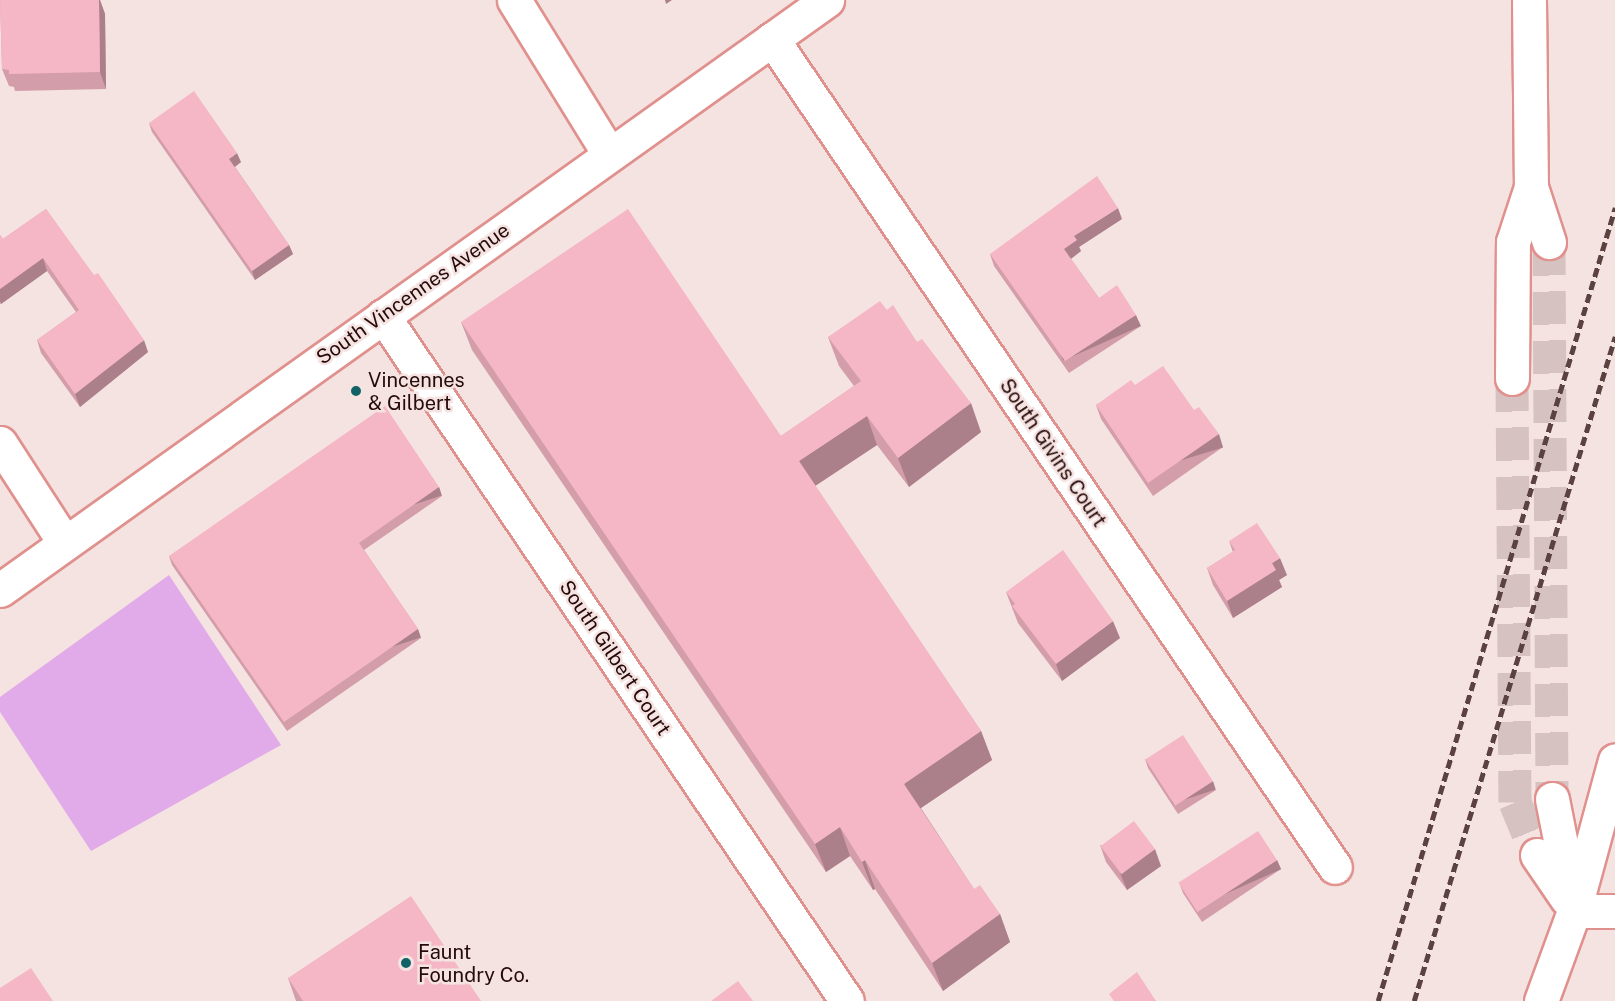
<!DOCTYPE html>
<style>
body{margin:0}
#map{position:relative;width:1615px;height:1001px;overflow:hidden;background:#f5e3e2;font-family:"Public Sans",sans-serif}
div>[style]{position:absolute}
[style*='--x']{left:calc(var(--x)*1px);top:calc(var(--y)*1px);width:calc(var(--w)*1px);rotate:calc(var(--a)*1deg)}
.green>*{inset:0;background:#e1aae8}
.major-tunnel>*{height:33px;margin-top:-16.5px;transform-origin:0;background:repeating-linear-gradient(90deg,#d6c2c1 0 33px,transparent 0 49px)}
.roads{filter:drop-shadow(2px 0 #e0918d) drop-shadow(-2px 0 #e0918d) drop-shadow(0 2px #e0918d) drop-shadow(0 -2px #e0918d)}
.minor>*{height:33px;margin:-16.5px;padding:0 16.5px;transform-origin:16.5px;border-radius:16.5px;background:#fff}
.major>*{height:33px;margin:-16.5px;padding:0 16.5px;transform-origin:16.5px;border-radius:16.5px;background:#fff}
.rail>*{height:4.5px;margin-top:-2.25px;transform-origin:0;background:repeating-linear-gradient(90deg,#5b4140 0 9px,transparent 0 13.5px)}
.wall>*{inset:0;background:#d39daa}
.shaded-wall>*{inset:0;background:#ac808b;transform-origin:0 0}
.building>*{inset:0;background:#f5b7c6;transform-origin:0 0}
.dots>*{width:16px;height:16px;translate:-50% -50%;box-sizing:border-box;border:3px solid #f5e3e2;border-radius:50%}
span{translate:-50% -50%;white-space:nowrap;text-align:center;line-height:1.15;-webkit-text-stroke:5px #f5e3e2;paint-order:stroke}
.street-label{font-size:20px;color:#260909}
.poi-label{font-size:20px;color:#260909}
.left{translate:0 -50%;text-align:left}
</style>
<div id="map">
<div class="green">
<i style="clip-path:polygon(169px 575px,281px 745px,91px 851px,0 712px,0 697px)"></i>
</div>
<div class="major-tunnel">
<i style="--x:1549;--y:242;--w:557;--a:89.69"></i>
<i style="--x:1512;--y:378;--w:424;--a:89.6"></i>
<i style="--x:1515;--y:802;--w:57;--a:67.5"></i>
</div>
<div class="roads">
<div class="minor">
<i style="--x:514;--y:0;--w:181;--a:58.3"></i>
<i style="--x:772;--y:39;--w:1001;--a:55.79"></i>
<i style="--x:383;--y:316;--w:827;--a:55.89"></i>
<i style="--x:0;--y:443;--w:118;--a:57.1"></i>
<i style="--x:0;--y:590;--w:1016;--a:-35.5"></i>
<i style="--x:1574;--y:911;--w:41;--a:0"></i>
</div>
<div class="major">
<i style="--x:1529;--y:0;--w:187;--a:89.4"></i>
<i style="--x:1531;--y:187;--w:58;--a:71.9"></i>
<i style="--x:1512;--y:378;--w:136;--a:-89.6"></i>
<i style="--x:1513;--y:242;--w:58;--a:-71.9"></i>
<i style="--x:1552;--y:799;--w:103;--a:78.8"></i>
<i style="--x:1537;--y:855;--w:53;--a:55.7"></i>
<i style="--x:1541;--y:1001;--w:96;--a:-69.9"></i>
<i style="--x:1574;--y:911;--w:156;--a:-74.8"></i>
</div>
</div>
<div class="rail">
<i style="--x:1378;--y:1001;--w:828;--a:-73.36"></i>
<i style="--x:1414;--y:1001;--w:694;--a:-73.16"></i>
</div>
<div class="wall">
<i style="clip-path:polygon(0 0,100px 0,105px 14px,106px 89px,15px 91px,14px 87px,9px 86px,2px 69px)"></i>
<i style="clip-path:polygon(149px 123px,241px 162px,235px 167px,289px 245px,293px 254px,255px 280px,152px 132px)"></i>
<i style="clip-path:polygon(46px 209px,148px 352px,80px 407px,41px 353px,37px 340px,76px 312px,47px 271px,1px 304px,0 303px,0 235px,3px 239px)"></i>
<i style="clip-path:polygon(1122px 219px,1079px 247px,1081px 251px,1071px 259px,1099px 298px,1141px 326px,1069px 373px,994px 266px,990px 254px)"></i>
<i style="clip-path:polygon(887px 310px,917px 342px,981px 432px,909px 487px,877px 445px,815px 486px,981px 731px,992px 760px,921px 808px,974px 889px,1000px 914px,1010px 942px,943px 991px,875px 889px,873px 890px,850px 856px,826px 872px,472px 350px,461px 322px,781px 436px,854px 386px,839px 366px,828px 337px)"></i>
<i style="clip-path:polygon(1135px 385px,1223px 447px,1153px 496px,1101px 419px,1096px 405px)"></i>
<i style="clip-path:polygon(439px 487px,442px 496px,364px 550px,418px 629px,421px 638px,287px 731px,172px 565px,169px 556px)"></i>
<i style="clip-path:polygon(1229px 541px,1287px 575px,1279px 580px,1282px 587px,1233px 618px,1213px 585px,1207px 568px,1233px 552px)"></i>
<i style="clip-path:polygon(1006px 592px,1120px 638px,1062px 681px,1018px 623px)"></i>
<i style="clip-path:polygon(1145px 759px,1216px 790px,1178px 814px,1148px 768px)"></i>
<i style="clip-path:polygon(1100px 845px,1161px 866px,1127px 890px,1106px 862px)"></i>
<i style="clip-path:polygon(1277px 860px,1281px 869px,1202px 922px,1183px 893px,1180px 885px)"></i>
<i style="clip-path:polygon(288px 978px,481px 1001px,296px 1001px)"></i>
</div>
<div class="shaded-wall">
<i style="clip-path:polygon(99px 0,100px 0,105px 14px,106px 89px,100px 72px)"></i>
<i style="clip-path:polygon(665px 0,672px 0,666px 4px)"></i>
<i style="clip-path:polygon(237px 153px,241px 162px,233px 168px,229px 159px)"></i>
<i style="clip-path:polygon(1118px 208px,1122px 219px,1079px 247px,1081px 251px,1068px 261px,1064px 249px,1074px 236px)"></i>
<i style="clip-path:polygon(289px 245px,293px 254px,255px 280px,252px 271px)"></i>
<i style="clip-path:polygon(43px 258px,47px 271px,1px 304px,0 301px,0 289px)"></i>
<i style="left:1136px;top:315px;width:12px;height:85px;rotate:66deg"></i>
<i style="clip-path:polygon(144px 340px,148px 352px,80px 407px,75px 394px)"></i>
<i style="clip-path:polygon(971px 403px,981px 432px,909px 487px,898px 458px)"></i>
<i style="clip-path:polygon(867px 416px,877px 445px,809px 490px,799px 461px)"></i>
<i style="left:1219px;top:434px;width:14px;height:86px;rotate:73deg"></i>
<i style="left:439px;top:487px;width:9px;height:98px;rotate:72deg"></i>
<i style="clip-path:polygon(1280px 558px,1287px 575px,1279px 580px,1282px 587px,1233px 618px,1227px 601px,1272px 563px)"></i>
<i style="clip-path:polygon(1113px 621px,1120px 638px,1062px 681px,1056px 664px)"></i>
<i style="left:418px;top:629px;width:9px;height:163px;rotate:72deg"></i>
<i style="clip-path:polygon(981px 731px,992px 760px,915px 812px,904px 784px)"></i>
<i style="left:1213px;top:781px;width:9px;height:45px;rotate:72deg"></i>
<i style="clip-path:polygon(840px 827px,850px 856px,826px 872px,815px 844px)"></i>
<i style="clip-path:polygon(1155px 849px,1161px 866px,1127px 890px,1120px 873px)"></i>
<i style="clip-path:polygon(865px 860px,875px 889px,873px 890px,862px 862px)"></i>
<i style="left:1277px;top:860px;width:10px;height:94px;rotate:66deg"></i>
<i style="clip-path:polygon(1000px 914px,1010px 942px,943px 991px,932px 963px)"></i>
</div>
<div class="building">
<i style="clip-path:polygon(0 0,99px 0,100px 72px,9px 74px,9px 70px,2px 69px)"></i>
<i style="clip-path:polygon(194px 91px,237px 153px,229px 159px,289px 245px,252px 271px,149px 123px)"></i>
<i style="clip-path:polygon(1097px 176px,1118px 208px,1074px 236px,1077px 240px,1064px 249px,1099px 298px,1117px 285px,1136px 315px,1065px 361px,990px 254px)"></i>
<i style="clip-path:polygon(46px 209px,94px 275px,98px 273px,144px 340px,75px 394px,37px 340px,79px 310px,43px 258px,0 289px,0 235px,3px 239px)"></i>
<i style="clip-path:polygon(628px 209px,781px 436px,861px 381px,828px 337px,880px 301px,887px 310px,893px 305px,917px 342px,922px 339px,971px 403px,898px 458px,867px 416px,799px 461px,981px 731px,904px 784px,974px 889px,980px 885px,1000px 914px,932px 963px,865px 860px,862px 862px,840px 827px,815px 844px,461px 322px)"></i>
<i style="clip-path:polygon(1163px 366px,1194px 410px,1199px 407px,1219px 434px,1148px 483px,1096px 405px,1131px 380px,1135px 385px)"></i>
<i style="clip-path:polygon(385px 406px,439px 487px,359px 543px,418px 629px,284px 722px,169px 556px)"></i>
<i style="clip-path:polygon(1257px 523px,1280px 558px,1272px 563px,1276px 570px,1227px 601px,1207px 568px,1235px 550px,1229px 541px)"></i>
<i style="clip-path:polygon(1063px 550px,1113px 621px,1056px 664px,1012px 606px,1015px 604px,1006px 592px)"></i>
<i style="left:1183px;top:735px;width:55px;height:45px;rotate:57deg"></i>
<i style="left:1134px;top:821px;width:35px;height:42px;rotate:53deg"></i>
<i style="left:1258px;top:831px;width:35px;height:95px;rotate:57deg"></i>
<i style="clip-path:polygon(411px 896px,481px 1001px,303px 1001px,288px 978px)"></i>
<i style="clip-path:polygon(31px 968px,53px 1001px,0 1001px,0 988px)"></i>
<i style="clip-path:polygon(1137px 972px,1156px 1001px,1114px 1001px,1109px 994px)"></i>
<i style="clip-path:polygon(738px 981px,753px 1001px,711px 1001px)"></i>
</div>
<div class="dots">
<i style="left:356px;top:391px;background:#116267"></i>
<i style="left:406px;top:963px;background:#116267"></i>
</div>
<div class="street-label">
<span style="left:413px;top:294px;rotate:-35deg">South Vincennes Avenue</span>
<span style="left:1053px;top:453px;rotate:56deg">South Givins Court</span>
<span style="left:615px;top:658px;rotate:56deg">South Gilbert Court</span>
</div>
<div class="poi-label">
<span class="left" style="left:368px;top:392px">Vincennes<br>&amp; Gilbert</span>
<span class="left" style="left:418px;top:964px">Faunt<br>Foundry Co.</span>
</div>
</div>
